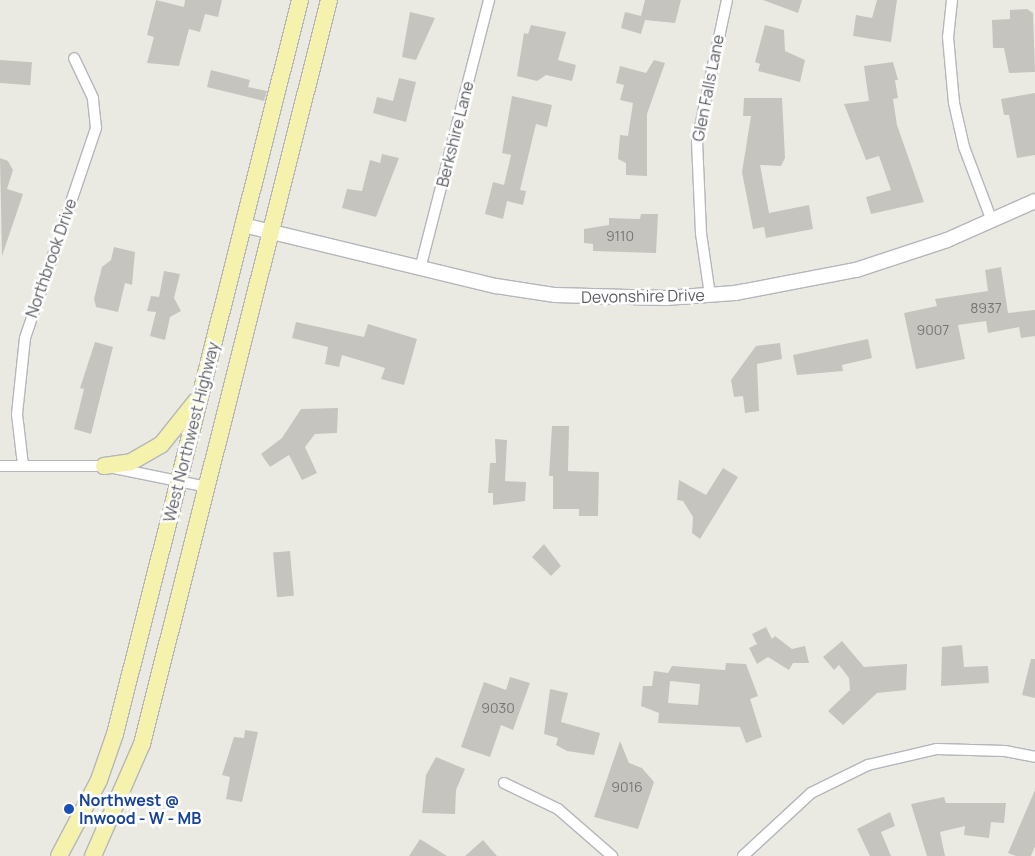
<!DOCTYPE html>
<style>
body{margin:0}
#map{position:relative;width:1035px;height:856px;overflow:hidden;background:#ebeae2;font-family:Manrope,sans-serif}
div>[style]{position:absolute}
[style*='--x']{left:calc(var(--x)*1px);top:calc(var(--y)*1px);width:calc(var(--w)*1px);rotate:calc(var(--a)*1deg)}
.building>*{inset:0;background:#c6c4be;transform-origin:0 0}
.roads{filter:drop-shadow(1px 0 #b4b6bb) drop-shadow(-1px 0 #b4b6bb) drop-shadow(0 1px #b4b6bb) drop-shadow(0 -1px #b4b6bb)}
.street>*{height:10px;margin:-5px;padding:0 5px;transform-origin:5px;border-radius:5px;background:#fff}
.secondary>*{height:14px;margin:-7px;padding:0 7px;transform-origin:7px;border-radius:7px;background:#fff}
.primary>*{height:16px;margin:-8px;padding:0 8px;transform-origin:8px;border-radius:8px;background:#f5f2ad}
.dots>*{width:14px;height:14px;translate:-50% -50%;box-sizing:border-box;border:2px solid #fff;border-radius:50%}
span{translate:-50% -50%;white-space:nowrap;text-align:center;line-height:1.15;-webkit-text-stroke:5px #fff;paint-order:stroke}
.number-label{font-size:14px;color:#757678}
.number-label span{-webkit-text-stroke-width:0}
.street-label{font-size:16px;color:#5a5c61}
.transit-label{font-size:16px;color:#164399;font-weight:700}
.left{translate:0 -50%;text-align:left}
</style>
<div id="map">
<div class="building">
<i style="clip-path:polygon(156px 0,184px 7px,185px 0,222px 0,218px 17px,205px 14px,200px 32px,189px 29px,179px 66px,147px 63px,154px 37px,147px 35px)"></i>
<i style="clip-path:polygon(645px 0,681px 0,675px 23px,645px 20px,641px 34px,621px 28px,625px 12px,641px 16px)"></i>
<i style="clip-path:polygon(763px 0,802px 0,798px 13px)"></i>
<i style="clip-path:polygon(877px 0,897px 0,891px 42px,853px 36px,856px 15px,872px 18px)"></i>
<i style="clip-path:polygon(1027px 9px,1033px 13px,1035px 72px,1009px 73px,1004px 48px,993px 48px,992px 20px,1010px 19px,1010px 10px)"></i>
<i style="clip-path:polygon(410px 12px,435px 18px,416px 60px,402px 57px)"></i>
<i style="clip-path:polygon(531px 25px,566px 32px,558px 60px,576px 65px,572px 81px,546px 75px,537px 81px,517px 76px,524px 33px,528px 34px)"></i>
<i style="clip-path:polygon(765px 25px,784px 30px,785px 51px,805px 60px,800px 82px,758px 71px,760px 64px,755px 62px)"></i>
<i style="left:0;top:60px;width:32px;height:23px;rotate:4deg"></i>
<i style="clip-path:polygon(654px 60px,665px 63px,647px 114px,647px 176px,626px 175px,626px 163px,618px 159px,620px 135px,628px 136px,633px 103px,620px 100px,624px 85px,616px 83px,620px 66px,646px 73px)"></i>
<i style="clip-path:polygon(893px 62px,898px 80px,895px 80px,898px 98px,893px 99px,897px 125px,924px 202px,871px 214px,866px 197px,891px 190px,879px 156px,866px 160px,844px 104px,869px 101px,864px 66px)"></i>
<i style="clip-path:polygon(211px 70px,250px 80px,248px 87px,267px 91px,264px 101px,207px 87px)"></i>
<i style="clip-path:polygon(399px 78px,416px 82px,406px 122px,373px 113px,377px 97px,393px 101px)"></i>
<i style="clip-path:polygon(1035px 93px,1035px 155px,1017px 158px,1009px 115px,1004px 115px,1001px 99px)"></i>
<i style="clip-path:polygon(512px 96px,552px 105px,547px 127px,536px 124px,520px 190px,526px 191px,523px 205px,507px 201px,503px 219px,485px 214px,493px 182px,504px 185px,511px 155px,502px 153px)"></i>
<i style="clip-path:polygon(744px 98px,782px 98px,785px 158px,781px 166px,760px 165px,769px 213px,809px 205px,813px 229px,766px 238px,764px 227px,753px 229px,742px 172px,751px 116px,743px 116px)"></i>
<i style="clip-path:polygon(382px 154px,399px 158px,376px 217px,342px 208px,347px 189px,362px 191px,370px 160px,380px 163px)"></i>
<i style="clip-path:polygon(0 158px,8px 161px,13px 170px,7px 189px,23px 194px,2px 256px)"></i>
<i style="clip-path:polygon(641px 214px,658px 214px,656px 253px,593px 251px,593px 244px,584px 243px,584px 229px,609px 225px,609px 218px,640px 219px)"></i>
<i style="clip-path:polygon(114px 247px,135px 252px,132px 285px,125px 283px,118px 312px,96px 307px,94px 299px,102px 267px,111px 260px)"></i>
<i style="clip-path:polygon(1001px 267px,1008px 313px,1035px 310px,1035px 336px,1021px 338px,1019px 327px,988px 333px,986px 321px,958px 325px,965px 359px,916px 369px,904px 313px,937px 306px,935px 299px,988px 291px,985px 270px)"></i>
<i style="clip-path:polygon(164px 271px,180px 274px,174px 298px,181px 311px,170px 317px,165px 340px,150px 336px,156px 312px,147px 311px,151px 296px,159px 297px)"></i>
<i style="clip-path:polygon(296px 322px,364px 337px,368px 324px,417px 339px,404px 385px,381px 379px,385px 368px,342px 355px,339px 367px,325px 364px,328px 347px,292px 338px)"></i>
<i style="clip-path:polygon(868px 339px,872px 358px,842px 365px,843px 371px,797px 375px,793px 355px)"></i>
<i style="clip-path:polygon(95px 342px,113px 347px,91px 434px,74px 429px,84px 389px,80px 388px)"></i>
<i style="clip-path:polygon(780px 343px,782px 359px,757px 364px,759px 411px,745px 413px,743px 396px,734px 397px,731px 380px,756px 346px)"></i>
<i style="clip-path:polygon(338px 408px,337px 433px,315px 434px,305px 447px,317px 473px,302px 480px,289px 455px,270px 467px,261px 454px,282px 438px,301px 409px)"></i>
<i style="clip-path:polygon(552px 426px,569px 426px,568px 471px,599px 472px,598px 516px,579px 516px,579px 509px,553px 509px,553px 476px,549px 476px)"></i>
<i style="clip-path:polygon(495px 439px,507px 440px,505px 481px,526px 482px,525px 501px,493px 505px,493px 493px,488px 493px,490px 463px,496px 463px)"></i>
<i style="clip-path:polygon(723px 468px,738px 477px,700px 539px,692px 533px,693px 517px,683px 501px,677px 500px,679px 480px,706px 495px)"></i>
<i style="clip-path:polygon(544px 544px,561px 566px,551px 576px,532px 557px)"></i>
<i style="left:290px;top:551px;width:45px;height:17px;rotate:85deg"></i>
<i style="clip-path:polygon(766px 627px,772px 639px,775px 636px,792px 649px,805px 646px,809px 663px,793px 663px,789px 670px,768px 657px,757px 664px,749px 648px,757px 644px,752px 634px)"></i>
<i style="clip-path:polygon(842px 641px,864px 667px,907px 664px,906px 690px,877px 693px,843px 725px,828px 711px,850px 690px,849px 678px,839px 665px,834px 670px,823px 657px)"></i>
<i style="clip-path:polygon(962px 645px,964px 667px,988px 666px,989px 683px,941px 686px,942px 647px)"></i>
<i style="clip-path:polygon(1031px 659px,1035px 659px,1035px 698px,1022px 695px)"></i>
<i style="clip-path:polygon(evenodd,726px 663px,746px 664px,758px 696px,750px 699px,762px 737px,746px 743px,740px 727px,658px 723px,659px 713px,641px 706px,643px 686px,652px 686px,654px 671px,668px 673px,672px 666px,725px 670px,726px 663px,670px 681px,700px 684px,698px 705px,668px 703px,670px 681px)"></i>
<i style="clip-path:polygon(510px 677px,530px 683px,513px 730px,501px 725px,490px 757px,461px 747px,484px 682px,506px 690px)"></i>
<i style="clip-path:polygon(550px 689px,568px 693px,561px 722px,600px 733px,594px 755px,567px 751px,556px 745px,558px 738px,544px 734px)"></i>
<i style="clip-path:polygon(245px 730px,258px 732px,242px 802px,226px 799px,230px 777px,222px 775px,234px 737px,244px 738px)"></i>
<i style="clip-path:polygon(620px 741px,629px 763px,642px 768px,654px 782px,638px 829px,594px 817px)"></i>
<i style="clip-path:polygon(436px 757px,465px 769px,456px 790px,455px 814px,422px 813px,426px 775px)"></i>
<i style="clip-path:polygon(1035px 790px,1035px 846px,1031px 856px,1016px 856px,1008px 853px)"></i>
<i style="clip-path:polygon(944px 797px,946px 803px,1006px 803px,1004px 823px,991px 822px,989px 838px,964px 835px,965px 826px,940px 832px,945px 856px,927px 856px,911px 804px)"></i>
<i style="clip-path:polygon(890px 812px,895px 826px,881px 832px,891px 856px,870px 856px,857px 829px)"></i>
<i style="clip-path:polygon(420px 839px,447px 856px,409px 856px)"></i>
<i style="clip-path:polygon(483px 840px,497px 856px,465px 856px)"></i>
</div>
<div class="roads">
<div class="street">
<i style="--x:952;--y:0;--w:37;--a:96"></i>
<i style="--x:948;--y:37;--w:66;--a:84.8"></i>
<i style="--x:954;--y:103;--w:45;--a:77.2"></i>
<i style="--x:964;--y:147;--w:79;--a:69.3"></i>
<i style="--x:420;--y:269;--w:278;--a:-75.6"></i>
<i style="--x:710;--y:295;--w:63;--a:-98.3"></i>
<i style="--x:701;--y:233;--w:92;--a:-92.5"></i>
<i style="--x:697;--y:141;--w:144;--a:-78"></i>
<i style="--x:23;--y:465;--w:51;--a:-96.7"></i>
<i style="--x:17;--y:414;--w:76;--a:-84"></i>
<i style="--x:25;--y:338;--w:222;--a:-71.3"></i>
<i style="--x:96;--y:128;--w:30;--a:-96"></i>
<i style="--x:93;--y:98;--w:44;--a:-115.4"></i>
<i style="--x:0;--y:466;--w:104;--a:0"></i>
<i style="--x:104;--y:466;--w:105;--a:11.5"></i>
<i style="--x:504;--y:783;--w:60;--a:25.7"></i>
<i style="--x:558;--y:809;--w:72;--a:41"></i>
<i style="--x:743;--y:856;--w:93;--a:-42.8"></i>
<i style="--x:811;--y:793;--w:64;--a:-26.2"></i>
<i style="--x:868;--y:765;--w:71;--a:-13.1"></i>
<i style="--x:937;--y:749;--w:68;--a:1.7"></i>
<i style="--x:1005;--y:751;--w:31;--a:11"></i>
</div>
<div class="secondary">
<i style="--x:243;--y:225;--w:260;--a:13.6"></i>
<i style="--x:496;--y:286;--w:60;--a:8.7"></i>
<i style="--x:555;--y:295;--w:111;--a:1.5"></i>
<i style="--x:666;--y:298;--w:69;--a:-4.1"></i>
<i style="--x:735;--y:293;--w:123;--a:-10.8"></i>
<i style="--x:856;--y:270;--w:96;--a:-18.2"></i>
<i style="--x:947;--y:240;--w:96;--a:-23.9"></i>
</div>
<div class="primary">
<i style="--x:104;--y:466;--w:27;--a:-8"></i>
<i style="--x:131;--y:462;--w:34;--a:-30"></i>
<i style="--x:161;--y:445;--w:56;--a:-51.5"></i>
<i style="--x:59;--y:856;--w:86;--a:-62.2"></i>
<i style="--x:99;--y:780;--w:49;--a:-70.8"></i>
<i style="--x:115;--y:734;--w:757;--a:-75.85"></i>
<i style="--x:93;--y:856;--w:122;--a:-66.4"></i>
<i style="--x:142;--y:744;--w:767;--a:-75.89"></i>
</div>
</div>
<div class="dots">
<i style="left:69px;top:809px;background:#1a4fb4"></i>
</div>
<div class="number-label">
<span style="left:620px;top:236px">9110</span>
<span style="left:986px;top:308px">8937</span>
<span style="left:933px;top:330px">9007</span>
<span style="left:498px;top:708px">9030</span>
<span style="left:627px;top:787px">9016</span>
</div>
<div class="street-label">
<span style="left:708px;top:88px;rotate:-79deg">Glen Falls Lane</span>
<span style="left:455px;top:134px;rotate:-76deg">Berkshire Lane</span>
<span style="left:51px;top:258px;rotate:-71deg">Northbrook Drive</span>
<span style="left:643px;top:296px;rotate:-1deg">Devonshire Drive</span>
<span style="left:191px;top:432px;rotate:-76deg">West Northwest Highway</span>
</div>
<div class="transit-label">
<span class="left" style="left:79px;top:809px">Northwest @<br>Inwood - W - MB</span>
</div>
</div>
